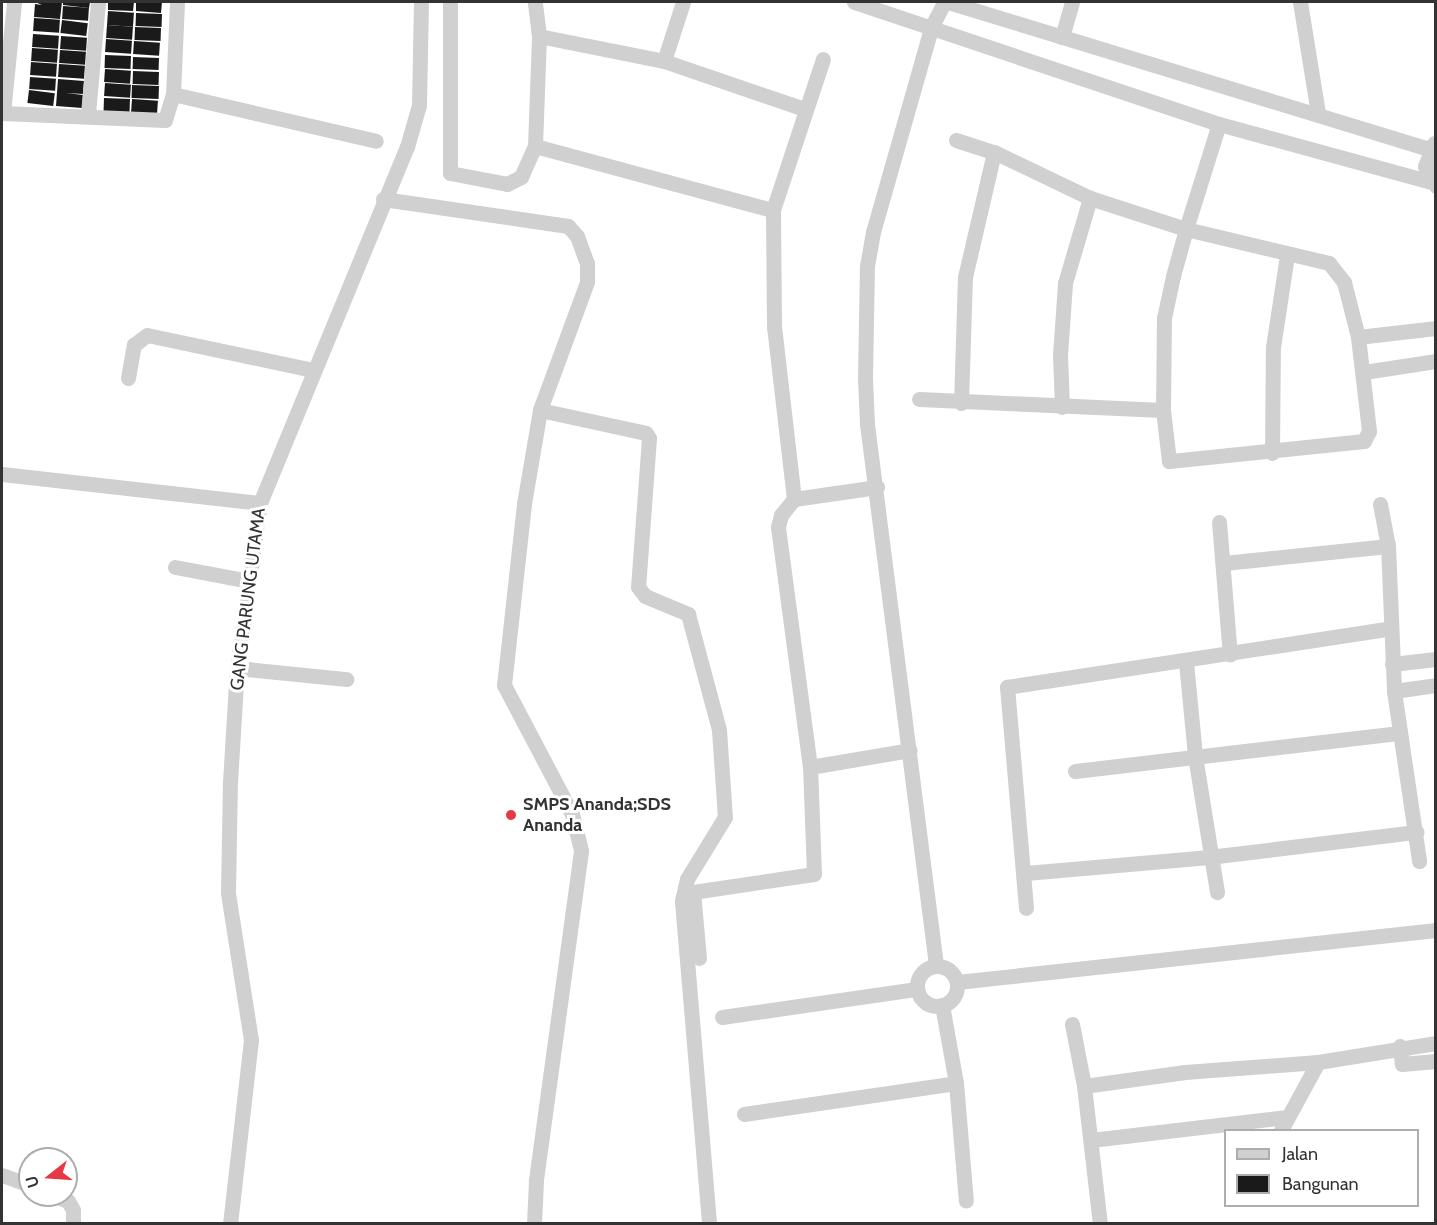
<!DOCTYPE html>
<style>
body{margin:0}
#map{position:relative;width:1437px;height:1225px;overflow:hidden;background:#fff;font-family:Cabin,sans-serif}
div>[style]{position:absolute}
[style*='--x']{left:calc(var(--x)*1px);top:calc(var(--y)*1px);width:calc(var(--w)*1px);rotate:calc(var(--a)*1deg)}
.building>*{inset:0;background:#1a1a1a;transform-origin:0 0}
.street>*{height:15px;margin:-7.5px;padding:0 7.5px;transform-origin:7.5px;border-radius:7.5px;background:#d0d0d0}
.street>.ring{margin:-7.5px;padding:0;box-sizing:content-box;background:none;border:15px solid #d0d0d0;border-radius:50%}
.dots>*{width:16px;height:16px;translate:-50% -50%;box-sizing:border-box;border:3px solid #fff;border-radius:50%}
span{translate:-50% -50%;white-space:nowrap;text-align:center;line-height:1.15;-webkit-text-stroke:6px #fff;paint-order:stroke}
.street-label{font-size:18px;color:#333}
.poi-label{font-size:18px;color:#333;font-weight:700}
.left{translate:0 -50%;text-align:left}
.frame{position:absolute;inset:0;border:3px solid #333;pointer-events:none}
.legend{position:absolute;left:1224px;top:1129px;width:195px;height:78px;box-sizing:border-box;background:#fff;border:2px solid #adadad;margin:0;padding:8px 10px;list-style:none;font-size:18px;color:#333}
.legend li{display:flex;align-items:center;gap:12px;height:30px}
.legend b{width:30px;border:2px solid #adadad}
.north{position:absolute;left:18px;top:1147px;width:60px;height:60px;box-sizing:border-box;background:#fff;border:2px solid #adadad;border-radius:50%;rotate:253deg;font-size:16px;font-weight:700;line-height:24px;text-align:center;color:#333}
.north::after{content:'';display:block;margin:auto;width:21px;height:27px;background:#e63946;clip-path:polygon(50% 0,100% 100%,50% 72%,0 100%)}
</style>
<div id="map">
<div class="building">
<i style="clip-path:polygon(35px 2px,62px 2px,60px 19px,34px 17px,35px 4px,42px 5px)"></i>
<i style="clip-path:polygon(63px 2px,90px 2px,89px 8px,63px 5px)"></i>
<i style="clip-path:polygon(108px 2px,134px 2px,133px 11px,108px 10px)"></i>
<i style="clip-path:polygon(136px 2px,162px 2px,161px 13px,136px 11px)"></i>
<i style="left:63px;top:6px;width:26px;height:13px;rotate:4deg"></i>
<i style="left:108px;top:11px;width:26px;height:14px;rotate:4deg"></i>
<i style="left:136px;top:13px;width:26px;height:13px;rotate:2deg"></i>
<i style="left:34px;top:18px;width:26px;height:13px;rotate:4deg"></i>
<i style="left:62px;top:20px;width:26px;height:13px;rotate:7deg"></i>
<i style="left:107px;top:25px;width:26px;height:13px;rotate:4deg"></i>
<i style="left:135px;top:27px;width:26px;height:13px;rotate:2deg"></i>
<i style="left:33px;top:34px;width:26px;height:13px;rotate:4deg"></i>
<i style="left:61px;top:36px;width:26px;height:13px;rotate:4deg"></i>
<i style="left:106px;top:39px;width:26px;height:13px;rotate:4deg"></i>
<i style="left:134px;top:41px;width:26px;height:13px;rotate:4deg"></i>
<i style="left:32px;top:48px;width:26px;height:13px;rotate:4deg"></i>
<i style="left:60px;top:50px;width:26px;height:13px;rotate:4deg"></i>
<i style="left:105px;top:55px;width:26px;height:13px;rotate:2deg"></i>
<i style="left:133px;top:57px;width:26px;height:12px;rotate:2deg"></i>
<i style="left:31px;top:62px;width:26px;height:13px;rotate:4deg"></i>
<i style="left:59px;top:64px;width:26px;height:13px;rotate:4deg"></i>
<i style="left:105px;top:69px;width:26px;height:13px;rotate:4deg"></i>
<i style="left:133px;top:71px;width:26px;height:13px;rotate:2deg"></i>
<i style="left:30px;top:77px;width:26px;height:12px;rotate:4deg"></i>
<i style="clip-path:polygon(58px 79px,84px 81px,83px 94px,66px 93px,83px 95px,82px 108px,56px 106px)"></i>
<i style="left:105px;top:83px;width:26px;height:13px;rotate:4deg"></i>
<i style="left:132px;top:85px;width:27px;height:13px;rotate:2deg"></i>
<i style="left:29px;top:90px;width:26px;height:13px;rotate:7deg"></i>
<i style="left:104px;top:98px;width:26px;height:13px;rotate:2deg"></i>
<i style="left:132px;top:99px;width:26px;height:13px;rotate:4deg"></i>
</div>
<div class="street">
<i style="--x:450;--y:2;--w:171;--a:90"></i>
<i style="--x:450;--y:173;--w:58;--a:10.9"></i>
<i style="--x:507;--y:184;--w:16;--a:-27"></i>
<i style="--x:521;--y:177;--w:34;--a:-66"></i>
<i style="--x:535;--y:146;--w:110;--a:-87.9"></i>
<i style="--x:539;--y:36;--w:34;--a:-97"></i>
<i style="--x:854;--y:2;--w:385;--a:18.5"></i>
<i style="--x:1219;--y:124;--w:220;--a:15.3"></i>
<i style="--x:948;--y:2;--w:503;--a:16.99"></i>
<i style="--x:1300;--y:2;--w:112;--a:80.8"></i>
<i style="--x:539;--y:36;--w:127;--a:11.3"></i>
<i style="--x:664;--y:61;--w:148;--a:18.9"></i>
<i style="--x:1062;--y:37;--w:36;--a:-74"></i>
<i style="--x:664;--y:61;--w:62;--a:-72.1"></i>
<i style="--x:173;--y:94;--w:208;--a:13"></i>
<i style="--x:2;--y:113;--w:163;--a:2.5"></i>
<i style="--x:165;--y:120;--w:27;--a:-73"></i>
<i style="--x:173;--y:94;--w:92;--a:-87.5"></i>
<i style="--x:3;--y:113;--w:112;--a:-84.3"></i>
<i style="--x:88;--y:114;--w:112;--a:-84.9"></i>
<i style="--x:956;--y:140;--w:40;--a:18"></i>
<i style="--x:994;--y:152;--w:106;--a:25.6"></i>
<i style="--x:1090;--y:198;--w:101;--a:17.9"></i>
<i style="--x:1186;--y:229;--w:147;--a:13.4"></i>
<i style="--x:1329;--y:263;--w:24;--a:52"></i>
<i style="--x:1344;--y:282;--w:57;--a:75.7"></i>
<i style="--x:1358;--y:337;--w:95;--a:83.3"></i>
<i style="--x:1369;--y:431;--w:11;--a:117"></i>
<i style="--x:1364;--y:441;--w:196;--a:174.1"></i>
<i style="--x:1169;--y:461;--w:51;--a:-96.7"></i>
<i style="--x:1163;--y:410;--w:92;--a:-89.4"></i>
<i style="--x:1164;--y:318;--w:43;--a:-77.9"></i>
<i style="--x:1173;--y:276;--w:49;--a:-74.5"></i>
<i style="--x:1186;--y:229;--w:110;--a:-72.6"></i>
<i style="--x:1434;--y:143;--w:25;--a:111"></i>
<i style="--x:1425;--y:166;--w:23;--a:61"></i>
<i style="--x:535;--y:146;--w:246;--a:15.1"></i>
<i style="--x:383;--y:199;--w:187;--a:8.3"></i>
<i style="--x:568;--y:226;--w:13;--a:48"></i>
<i style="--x:577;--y:236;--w:29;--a:70"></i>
<i style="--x:587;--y:263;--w:19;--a:90"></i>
<i style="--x:587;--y:282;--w:136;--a:110.2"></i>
<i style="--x:540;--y:410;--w:95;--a:99.7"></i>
<i style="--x:524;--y:504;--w:182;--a:96.3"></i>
<i style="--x:504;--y:685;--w:146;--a:62.2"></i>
<i style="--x:572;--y:814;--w:38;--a:76"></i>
<i style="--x:581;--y:851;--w:333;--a:97.8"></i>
<i style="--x:536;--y:1181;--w:43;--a:92.7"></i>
<i style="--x:1358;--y:337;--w:79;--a:-6.6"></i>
<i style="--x:1364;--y:372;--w:73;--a:-8.7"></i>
<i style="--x:128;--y:378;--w:34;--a:-80"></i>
<i style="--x:134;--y:345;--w:16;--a:-38"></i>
<i style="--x:147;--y:335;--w:170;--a:11.9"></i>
<i style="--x:919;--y:399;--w:244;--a:2.6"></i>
<i style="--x:961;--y:403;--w:126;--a:-88.2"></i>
<i style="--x:965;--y:277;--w:128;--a:-76.9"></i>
<i style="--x:1062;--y:407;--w:52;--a:-92.2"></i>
<i style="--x:1060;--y:355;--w:72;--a:-86"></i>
<i style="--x:1065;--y:283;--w:89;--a:-73.6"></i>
<i style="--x:540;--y:410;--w:108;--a:12.2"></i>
<i style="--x:646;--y:433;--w:6;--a:59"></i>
<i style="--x:649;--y:438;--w:149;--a:94.2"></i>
<i style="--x:638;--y:587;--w:11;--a:52"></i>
<i style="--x:645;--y:596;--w:47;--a:22.7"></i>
<i style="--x:688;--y:614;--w:120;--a:75"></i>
<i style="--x:719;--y:730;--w:87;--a:86.1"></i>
<i style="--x:725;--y:817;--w:73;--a:121.5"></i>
<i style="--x:687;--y:879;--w:23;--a:103"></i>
<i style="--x:682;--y:901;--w:324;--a:85.2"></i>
<i style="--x:1272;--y:453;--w:106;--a:-89.5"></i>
<i style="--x:1273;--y:347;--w:93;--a:-81.3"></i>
<i style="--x:2;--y:474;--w:260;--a:6.4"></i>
<i style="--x:794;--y:499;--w:173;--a:-96.6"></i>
<i style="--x:774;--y:327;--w:117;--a:-90.5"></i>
<i style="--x:773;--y:210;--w:159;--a:-71.7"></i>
<i style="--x:1380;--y:504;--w:43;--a:79.2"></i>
<i style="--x:1388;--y:546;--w:145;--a:87.6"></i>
<i style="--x:1394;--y:691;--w:172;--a:81.6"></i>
<i style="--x:1219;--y:522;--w:133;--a:85.3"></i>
<i style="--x:1224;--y:563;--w:165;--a:-5.9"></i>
<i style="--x:175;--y:567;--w:75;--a:10.7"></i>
<i style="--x:1186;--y:662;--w:94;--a:84.5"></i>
<i style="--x:1195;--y:756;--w:138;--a:80.8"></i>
<i style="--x:1392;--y:664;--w:44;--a:-6.5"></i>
<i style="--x:237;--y:668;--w:110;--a:5.8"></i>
<i style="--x:1394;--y:691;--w:42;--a:-8.1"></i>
<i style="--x:810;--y:767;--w:101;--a:-9.6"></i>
<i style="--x:1075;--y:771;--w:327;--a:-6.7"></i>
<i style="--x:1026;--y:873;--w:184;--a:-5"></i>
<i style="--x:1209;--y:857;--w:209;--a:-6.9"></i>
<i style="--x:1026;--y:908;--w:222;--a:-94.9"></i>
<i style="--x:1007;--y:687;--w:385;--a:-8.7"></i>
<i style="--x:699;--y:958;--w:66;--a:-95.2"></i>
<i style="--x:693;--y:892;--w:122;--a:-8.5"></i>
<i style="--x:814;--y:874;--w:107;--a:-92.1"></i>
<i style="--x:810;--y:767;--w:242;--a:-97.6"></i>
<i style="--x:778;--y:527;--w:12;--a:-76"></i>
<i style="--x:781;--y:515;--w:21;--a:-51"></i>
<i style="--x:794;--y:499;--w:84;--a:-8.2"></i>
<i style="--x:936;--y:965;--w:545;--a:-97.27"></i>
<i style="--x:867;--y:424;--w:46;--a:-92.5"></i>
<i style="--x:865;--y:378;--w:112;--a:-89"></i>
<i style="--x:867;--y:266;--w:35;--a:-80"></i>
<i style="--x:873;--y:232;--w:212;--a:-74.1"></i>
<i style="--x:931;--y:28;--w:29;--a:-63"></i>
<i class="ring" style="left:917px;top:966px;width:25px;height:25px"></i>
<i style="--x:957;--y:982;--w:482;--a:-6.2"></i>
<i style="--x:942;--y:1005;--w:79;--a:79.8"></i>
<i style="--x:956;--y:1083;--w:118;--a:85.2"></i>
<i style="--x:722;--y:1017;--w:197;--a:-8.2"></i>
<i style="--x:1072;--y:1024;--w:63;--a:79"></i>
<i style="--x:1084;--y:1086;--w:139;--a:83.4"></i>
<i style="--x:1400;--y:1046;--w:18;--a:84"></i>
<i style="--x:1402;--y:1064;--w:34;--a:-5"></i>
<i style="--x:1084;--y:1086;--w:102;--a:-7.9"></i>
<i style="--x:1185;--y:1072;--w:133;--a:-4.3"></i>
<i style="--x:1318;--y:1062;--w:120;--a:-9.1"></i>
<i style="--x:744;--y:1114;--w:214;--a:-8.3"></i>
<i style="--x:1281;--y:1130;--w:77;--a:-61.4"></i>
<i style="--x:1091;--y:1140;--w:197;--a:-6.7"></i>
<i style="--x:2;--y:1175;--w:30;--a:20"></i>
<i style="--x:53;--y:1195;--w:16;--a:22"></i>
<i style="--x:68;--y:1201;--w:10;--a:61"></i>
<i style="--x:73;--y:1210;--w:14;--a:90"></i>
<i style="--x:230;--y:1224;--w:185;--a:-83.5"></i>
<i style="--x:251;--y:1040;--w:149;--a:-98.9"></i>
<i style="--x:228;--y:893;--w:111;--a:-89"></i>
<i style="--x:230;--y:782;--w:114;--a:-86.5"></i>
<i style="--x:237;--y:668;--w:167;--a:-82.1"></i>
<i style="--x:260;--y:503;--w:385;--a:-67.6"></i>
<i style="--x:407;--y:147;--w:44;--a:-74.1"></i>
<i style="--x:419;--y:105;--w:103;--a:-88.9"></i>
</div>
<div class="dots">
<i style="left:511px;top:815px;background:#e63946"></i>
</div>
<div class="street-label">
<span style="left:248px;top:599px;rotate:-83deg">GANG PARUNG UTAMA</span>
</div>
<div class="poi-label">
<span class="left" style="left:523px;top:815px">SMPS Ananda;SDS<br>Ananda</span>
</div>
<div class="frame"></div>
<ul class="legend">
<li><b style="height:8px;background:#d0d0d0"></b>Jalan</li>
<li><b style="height:16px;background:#1a1a1a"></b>Bangunan</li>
</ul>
<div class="north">U</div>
</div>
